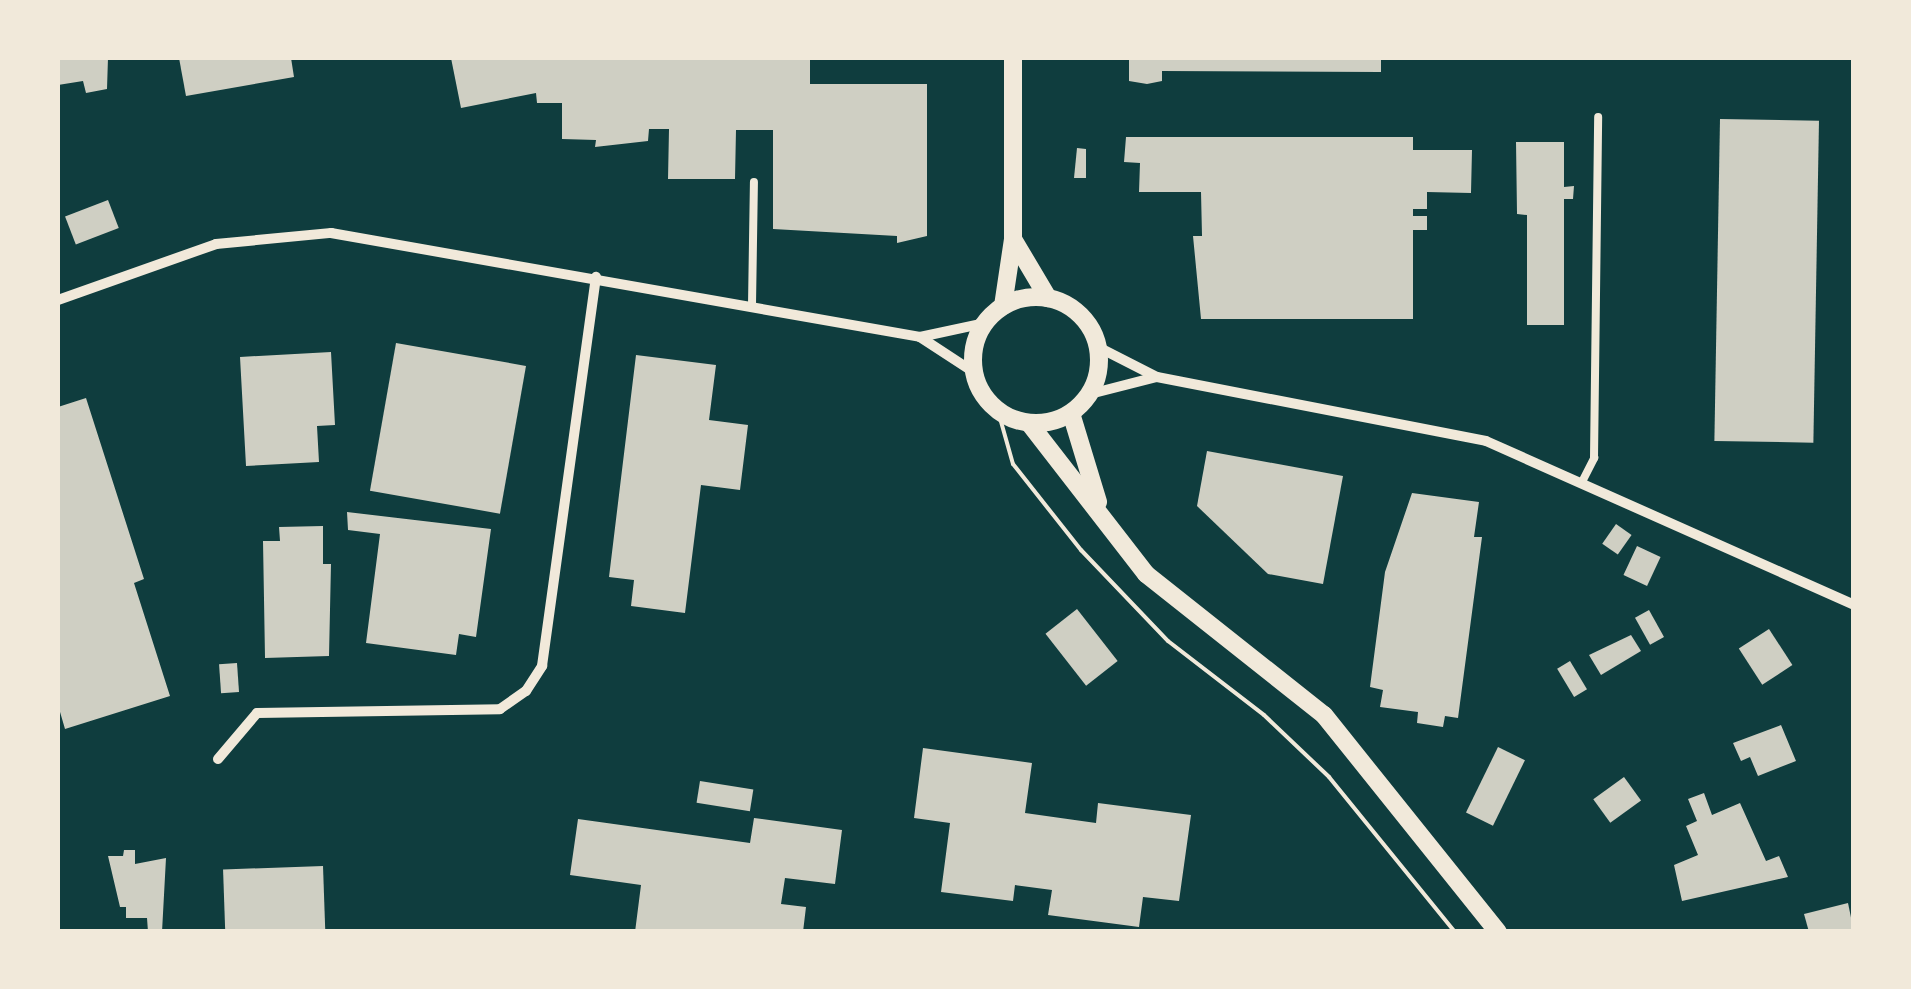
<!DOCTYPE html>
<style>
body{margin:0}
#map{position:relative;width:1911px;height:989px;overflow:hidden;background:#0f3d3e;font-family:"Fira Sans Condensed",sans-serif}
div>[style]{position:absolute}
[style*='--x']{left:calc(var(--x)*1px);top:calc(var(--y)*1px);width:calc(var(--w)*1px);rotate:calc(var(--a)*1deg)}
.building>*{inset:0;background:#cfcfc3;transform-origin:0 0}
.path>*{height:4px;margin:-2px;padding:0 2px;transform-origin:2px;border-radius:2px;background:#f1e9da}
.service>*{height:8px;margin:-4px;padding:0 4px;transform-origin:4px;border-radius:4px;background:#f1e9da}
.minor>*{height:10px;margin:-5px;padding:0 5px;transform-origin:5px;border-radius:5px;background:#f1e9da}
.tertiary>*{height:18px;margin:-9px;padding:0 9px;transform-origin:9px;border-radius:9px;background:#f1e9da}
.tertiary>.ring{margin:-9px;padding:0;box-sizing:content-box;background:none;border:18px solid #f1e9da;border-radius:50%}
span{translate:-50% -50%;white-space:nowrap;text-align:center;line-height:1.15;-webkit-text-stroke:9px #f1e9da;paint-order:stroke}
.frame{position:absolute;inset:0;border:60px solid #f1e9da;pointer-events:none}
</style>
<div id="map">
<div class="building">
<i style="clip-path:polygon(58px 58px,108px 58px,107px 89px,86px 93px,83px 81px,58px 85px)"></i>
<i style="clip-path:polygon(179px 58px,291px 58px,294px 77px,186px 96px)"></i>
<i style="clip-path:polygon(451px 58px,810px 58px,810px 84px,927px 84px,927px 236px,897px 243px,897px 236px,773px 229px,773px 130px,736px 130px,735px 179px,668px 179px,669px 129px,649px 129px,648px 141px,595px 147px,596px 140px,562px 139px,562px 103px,537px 103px,536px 93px,461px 108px)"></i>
<i style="clip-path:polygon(1129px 58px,1381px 58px,1381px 72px,1162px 71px,1162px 81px,1147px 84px,1129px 81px)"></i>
<i style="left:1720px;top:119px;width:99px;height:322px;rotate:1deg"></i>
<i style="clip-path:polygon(1126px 137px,1413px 137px,1413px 150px,1472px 150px,1471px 193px,1427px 192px,1427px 209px,1413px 209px,1413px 216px,1427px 216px,1427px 230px,1413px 230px,1413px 319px,1201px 319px,1193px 236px,1202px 236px,1201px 192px,1139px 192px,1140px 163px,1124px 162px)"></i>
<i style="clip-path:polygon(1516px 142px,1564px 142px,1564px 187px,1574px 186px,1573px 199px,1564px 199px,1564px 325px,1527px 325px,1527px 215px,1517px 214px)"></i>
<i style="clip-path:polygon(1077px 148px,1086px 149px,1086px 178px,1074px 178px)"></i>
<i style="left:108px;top:200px;width:30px;height:46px;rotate:69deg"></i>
<i style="left:396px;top:343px;width:132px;height:150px;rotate:10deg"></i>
<i style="clip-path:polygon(331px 352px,335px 425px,317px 426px,319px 462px,246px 466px,240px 357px)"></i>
<i style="clip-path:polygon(636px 355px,716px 365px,709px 420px,748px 425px,740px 490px,701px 485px,685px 613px,631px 606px,634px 580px,609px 577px)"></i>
<i style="clip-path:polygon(86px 398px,144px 579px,134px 583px,170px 696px,65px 729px,58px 705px,58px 407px)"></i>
<i style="clip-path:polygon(1207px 451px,1343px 476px,1323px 584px,1268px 574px,1197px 506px)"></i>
<i style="clip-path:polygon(1412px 493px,1479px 502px,1474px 537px,1482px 537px,1458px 718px,1445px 716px,1443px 727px,1417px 723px,1418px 712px,1380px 707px,1383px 690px,1370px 687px,1385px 572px)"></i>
<i style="clip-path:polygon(347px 512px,491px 529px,476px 637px,459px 634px,456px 655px,366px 643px,380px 534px,348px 530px)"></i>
<i style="left:1616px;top:524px;width:19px;height:24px;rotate:35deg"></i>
<i style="clip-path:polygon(323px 526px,323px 564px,331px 564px,329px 656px,265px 658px,263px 541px,280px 541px,279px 527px)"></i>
<i style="left:1637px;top:546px;width:26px;height:32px;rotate:25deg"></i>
<i style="left:1077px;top:609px;width:66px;height:40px;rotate:52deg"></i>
<i style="left:1649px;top:610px;width:31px;height:16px;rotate:61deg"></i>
<i style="left:1769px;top:629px;width:43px;height:36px;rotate:57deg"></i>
<i style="clip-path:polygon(1631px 635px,1641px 651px,1601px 675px,1589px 655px)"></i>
<i style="left:1570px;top:661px;width:33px;height:15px;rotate:59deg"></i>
<i style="left:237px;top:663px;width:29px;height:18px;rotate:86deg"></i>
<i style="clip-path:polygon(1781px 725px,1796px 761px,1758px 776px,1750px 757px,1741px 761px,1733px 743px)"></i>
<i style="left:1498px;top:747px;width:30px;height:73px;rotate:26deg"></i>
<i style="clip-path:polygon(923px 748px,1032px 763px,1025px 813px,1096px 823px,1098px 803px,1191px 815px,1179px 901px,1143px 897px,1139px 927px,1048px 915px,1052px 890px,1015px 885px,1013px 901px,941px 892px,950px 823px,914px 818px)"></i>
<i style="left:1624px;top:777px;width:29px;height:38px;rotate:54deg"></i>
<i style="left:700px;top:781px;width:54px;height:22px;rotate:9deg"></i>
<i style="clip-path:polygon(1704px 793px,1712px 815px,1740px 803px,1766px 861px,1779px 856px,1788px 877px,1682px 901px,1674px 865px,1698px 855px,1686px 826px,1697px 821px,1688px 799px)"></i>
<i style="clip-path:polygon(754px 818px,842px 830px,835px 884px,785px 878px,781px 904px,806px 907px,803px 932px,635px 932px,641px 885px,570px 875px,578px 819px,750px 843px)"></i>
<i style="clip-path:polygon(124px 850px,135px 850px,135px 864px,166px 858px,162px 932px,148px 932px,147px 918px,126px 918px,126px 907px,120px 907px,108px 856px,123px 856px)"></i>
<i style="left:323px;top:866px;width:66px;height:100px;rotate:88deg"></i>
<i style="clip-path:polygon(1848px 903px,1854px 932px,1809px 932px,1804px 914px)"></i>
</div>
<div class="path">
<i style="--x:998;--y:411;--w:55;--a:74.2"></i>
<i style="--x:1013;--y:464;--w:110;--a:51.7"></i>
<i style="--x:1081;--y:550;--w:126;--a:46.3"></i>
<i style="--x:1168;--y:641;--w:121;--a:37.6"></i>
<i style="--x:1264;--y:715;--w:90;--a:43.6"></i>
<i style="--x:1329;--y:777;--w:200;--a:50.9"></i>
</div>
<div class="service">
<i style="--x:752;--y:305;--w:123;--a:-89.1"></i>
<i style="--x:1583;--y:480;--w:25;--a:-63"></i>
<i style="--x:1594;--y:458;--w:341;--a:-89.3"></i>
</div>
<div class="minor">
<i style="--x:58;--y:300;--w:168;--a:-19.5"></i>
<i style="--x:216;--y:244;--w:116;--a:-5.5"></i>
<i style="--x:331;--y:233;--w:598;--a:10.01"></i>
<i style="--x:920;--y:337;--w:66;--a:33.2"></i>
<i style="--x:920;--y:337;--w:66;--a:-12.2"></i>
<i style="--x:1098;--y:347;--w:66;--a:27"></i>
<i style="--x:1157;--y:377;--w:335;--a:11"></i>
<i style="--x:1486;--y:441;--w:403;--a:24"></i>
<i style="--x:1090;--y:394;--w:68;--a:-14.4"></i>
<i style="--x:218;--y:759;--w:60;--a:-49.7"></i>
<i style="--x:257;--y:713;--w:243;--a:-0.9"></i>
<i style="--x:500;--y:709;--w:32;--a:-35"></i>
<i style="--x:526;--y:691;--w:30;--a:-57"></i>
<i style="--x:542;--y:666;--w:393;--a:-82.1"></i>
</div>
<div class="tertiary">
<i style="--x:1013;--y:239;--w:69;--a:59.3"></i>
<i class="ring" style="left:973px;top:297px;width:108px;height:108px"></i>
<i style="--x:1003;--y:306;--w:68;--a:-81.5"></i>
<i style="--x:1013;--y:239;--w:181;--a:-90"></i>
<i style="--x:1071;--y:413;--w:93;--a:73.1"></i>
<i style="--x:1029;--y:423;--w:191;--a:52.2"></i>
<i style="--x:1146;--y:574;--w:227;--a:38.4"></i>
<i style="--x:1324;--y:715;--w:278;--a:51.3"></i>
</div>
<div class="frame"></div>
</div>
